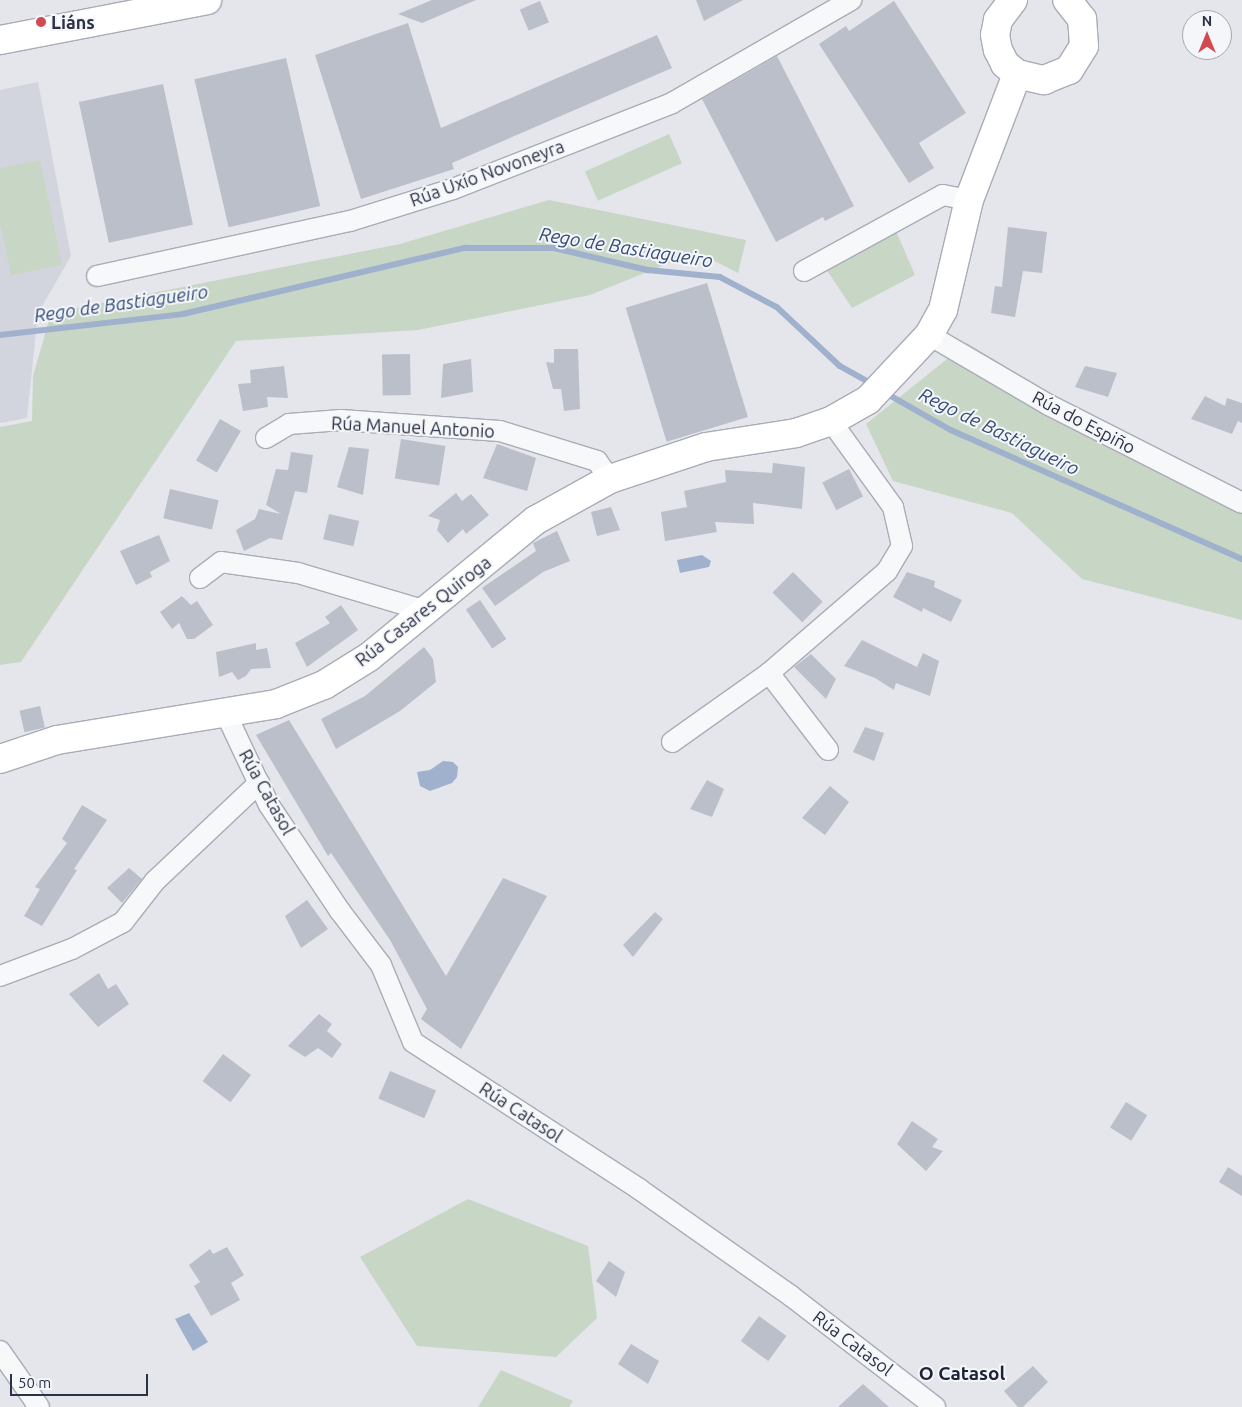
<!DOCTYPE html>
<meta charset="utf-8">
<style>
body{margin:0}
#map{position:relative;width:1242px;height:1407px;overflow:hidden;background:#e4e6ec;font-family:Ubuntu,sans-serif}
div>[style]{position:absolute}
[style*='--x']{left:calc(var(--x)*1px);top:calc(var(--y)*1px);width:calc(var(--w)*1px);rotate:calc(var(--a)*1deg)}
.built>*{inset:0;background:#d2d5de}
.green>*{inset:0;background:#c8d6c5;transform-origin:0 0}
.water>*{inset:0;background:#9fb1cc}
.stream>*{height:5.5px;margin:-2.75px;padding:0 2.75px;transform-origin:2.75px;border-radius:2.75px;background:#9fb1cc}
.building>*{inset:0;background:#bbbfca;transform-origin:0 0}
.roads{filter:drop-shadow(1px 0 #a9acb7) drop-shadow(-1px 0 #a9acb7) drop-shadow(0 1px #a9acb7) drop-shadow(0 -1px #a9acb7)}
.street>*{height:20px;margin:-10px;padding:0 10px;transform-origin:10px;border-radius:10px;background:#f7f8fa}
.secondary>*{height:28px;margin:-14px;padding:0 14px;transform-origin:14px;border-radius:14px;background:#fff}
.dots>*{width:14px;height:14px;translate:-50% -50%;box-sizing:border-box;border:2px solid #f4f6f9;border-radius:50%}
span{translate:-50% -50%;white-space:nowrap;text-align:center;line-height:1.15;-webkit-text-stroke:4px #f4f6f9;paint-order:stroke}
.poi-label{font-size:18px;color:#2b3245;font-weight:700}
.left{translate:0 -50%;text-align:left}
.street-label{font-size:18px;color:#2b3245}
.water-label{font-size:19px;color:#344d79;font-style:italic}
.neighbourhood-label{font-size:19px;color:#1d2336;font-weight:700}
.north{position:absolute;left:1182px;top:10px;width:50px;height:50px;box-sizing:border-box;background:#f4f6f9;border:1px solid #a4a8b1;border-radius:50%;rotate:0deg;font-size:14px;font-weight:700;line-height:20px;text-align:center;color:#2b3245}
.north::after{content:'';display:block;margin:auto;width:18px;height:22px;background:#d04a52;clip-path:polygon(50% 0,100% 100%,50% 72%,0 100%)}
.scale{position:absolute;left:10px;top:1374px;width:138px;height:22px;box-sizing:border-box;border:2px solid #2b3245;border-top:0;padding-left:6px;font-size:15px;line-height:18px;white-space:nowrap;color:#2b3245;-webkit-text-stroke:4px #f4f6f9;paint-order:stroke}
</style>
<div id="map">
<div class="built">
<i style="clip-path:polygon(38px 82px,71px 256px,38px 313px,27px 418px,0 423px,0 90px)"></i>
</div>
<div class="green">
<i style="left:669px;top:134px;width:32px;height:92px;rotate:66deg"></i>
<i style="clip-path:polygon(40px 160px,62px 265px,11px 275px,0 223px,0 168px)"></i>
<i style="clip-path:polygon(549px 200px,746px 240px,738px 273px,697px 252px,590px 295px,418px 330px,236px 341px,21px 662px,0 665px,0 427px,32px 421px,33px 376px,51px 313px,400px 244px)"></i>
<i style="clip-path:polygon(896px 231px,915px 275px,852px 308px,824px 266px)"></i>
<i style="clip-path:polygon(967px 343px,1123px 438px,1242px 498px,1242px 620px,1082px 579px,1012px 513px,893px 481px,866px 424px)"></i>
<i style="clip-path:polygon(468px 1199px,588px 1246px,597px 1318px,556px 1357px,417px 1346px,360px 1257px)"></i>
<i style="clip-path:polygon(501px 1370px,573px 1401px,569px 1407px,478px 1407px)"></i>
</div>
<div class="water">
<i style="clip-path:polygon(702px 555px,711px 561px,709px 567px,680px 573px,677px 560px)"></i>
<i style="clip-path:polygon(443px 761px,453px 762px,458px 767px,457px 777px,452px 783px,430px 791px,420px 786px,417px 772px,430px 770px)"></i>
<i style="clip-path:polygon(189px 1313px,208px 1342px,193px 1351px,175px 1319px)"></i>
</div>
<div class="stream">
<i style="--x:0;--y:335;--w:184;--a:-6.5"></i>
<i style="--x:183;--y:314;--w:290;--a:-13.2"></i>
<i style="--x:465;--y:248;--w:89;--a:0"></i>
<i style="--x:554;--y:248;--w:97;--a:13.2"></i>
<i style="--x:648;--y:270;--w:72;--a:5.6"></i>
<i style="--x:720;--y:277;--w:64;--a:27.8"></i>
<i style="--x:777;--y:307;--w:86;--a:43.1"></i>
<i style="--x:840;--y:366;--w:37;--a:29"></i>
<i style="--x:884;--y:392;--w:77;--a:29.6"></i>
<i style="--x:951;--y:430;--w:318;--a:23.9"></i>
</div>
<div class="building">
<i style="clip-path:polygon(432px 0,476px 0,422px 23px,398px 14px)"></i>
<i style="clip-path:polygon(696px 0,743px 0,704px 21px)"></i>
<i style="left:540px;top:1px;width:23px;height:22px;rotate:67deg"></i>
<i style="clip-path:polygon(894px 1px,966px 113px,919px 143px,934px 168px,909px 183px,819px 44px,846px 26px,849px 31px)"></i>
<i style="clip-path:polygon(408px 23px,441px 128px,657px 35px,672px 68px,452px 163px,454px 169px,361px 199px,315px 55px)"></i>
<i style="clip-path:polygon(777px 56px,854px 206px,825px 221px,823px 217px,776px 242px,702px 99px)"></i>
<i style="left:286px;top:58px;width:152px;height:94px;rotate:77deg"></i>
<i style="left:163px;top:84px;width:144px;height:86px;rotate:78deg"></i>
<i style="clip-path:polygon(1008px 227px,1047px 232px,1042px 273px,1023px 271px,1015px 317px,991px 313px,995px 286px,1002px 287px)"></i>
<i style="left:707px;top:283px;width:140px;height:85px;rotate:73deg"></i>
<i style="clip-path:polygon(554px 349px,578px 349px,580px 409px,564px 411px,561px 389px,553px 389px,546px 362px,554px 363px)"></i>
<i style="left:410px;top:354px;width:41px;height:28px;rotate:89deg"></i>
<i style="clip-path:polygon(471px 359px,473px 392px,441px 398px,443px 364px)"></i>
<i style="clip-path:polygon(284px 366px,288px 398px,267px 397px,268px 407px,243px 411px,238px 384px,251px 383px,250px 370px)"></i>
<i style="clip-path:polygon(1085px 366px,1117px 373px,1108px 397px,1075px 387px)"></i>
<i style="clip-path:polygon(1205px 396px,1225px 406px,1227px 398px,1242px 403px,1242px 423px,1238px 421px,1232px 434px,1191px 419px)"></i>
<i style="left:220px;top:419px;width:24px;height:48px;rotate:30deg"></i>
<i style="left:401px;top:439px;width:45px;height:40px;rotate:9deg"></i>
<i style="clip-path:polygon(497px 444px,536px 458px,527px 491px,483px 478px)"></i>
<i style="clip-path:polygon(349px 447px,369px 449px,363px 495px,337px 487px)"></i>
<i style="clip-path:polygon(291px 452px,313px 455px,307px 493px,295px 491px,282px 540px,270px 538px,244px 551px,236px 530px,255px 519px,259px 509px,281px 514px,266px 505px,276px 469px,288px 470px)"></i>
<i style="clip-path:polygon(773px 463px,805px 467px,802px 509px,753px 503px,754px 524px,715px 522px,717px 532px,665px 541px,661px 512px,687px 507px,684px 491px,726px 482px,725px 470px,772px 473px)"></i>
<i style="left:849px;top:469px;width:31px;height:30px;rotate:63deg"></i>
<i style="left:170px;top:489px;width:50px;height:30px;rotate:13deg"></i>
<i style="clip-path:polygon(456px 493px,462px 501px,471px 494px,489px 515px,466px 534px,463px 529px,448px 543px,437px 530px,440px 520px,428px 516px)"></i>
<i style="clip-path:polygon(611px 507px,620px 530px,597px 536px,591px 512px)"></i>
<i style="left:329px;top:514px;width:31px;height:26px;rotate:13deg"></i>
<i style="clip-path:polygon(557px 531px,570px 561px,543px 572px,495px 606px,482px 588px,536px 551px,533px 543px)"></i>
<i style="clip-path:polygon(159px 535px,170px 561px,150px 572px,152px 577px,136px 585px,120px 551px)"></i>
<i style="left:793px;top:572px;width:42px;height:29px;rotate:45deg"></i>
<i style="clip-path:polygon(907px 572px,935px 581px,934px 587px,962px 600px,951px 622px,923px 608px,922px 612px,893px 597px)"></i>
<i style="clip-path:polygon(182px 596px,191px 605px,197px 601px,213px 625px,194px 639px,187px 639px,179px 623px,172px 629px,160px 612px)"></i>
<i style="left:480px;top:600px;width:47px;height:17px;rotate:56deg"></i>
<i style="clip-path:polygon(341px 605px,358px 630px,307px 667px,295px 643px,330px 623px,325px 617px)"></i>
<i style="clip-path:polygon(862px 640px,917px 667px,923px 653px,939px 661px,930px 696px,896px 683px,894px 690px,875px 678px,844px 666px)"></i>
<i style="clip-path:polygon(256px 643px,256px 650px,267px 648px,271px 668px,251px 669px,246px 676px,238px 680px,232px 672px,219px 677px,216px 652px)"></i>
<i style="clip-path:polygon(424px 647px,433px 659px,436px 682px,400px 711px,336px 749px,321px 719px,365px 696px)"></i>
<i style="clip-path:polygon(811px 654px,836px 679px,826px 699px,794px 667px)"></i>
<i style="left:40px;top:706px;width:22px;height:21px;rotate:77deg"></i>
<i style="clip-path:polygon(289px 720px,446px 976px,503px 878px,547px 896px,461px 1049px,421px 1019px,427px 1009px,390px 940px,331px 853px,328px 856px,256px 735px)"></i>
<i style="clip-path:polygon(865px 727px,884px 733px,874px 761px,853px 752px)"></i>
<i style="clip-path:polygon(707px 780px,724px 789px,712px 817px,690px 809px)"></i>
<i style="clip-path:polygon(830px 786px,849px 802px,825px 835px,802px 818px)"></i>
<i style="clip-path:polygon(82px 805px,107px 820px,74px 869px,77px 870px,42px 926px,24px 916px,40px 889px,35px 887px,67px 843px,62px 839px)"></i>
<i style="clip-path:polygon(129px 868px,142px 879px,122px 903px,107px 888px)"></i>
<i style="clip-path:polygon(307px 900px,328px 929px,301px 948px,285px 916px)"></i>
<i style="clip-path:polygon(655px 912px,663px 919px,633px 957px,623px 945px)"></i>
<i style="clip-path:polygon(99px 973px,108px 989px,116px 984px,129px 1004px,98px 1027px,69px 994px)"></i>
<i style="clip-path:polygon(319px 1014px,332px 1024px,327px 1031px,342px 1044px,332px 1058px,318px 1048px,305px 1057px,288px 1046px)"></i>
<i style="left:223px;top:1054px;width:35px;height:34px;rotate:37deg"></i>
<i style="left:390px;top:1071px;width:50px;height:30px;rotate:23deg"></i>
<i style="left:1126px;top:1102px;width:25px;height:30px;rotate:32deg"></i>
<i style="clip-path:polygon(912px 1121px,938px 1139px,932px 1147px,943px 1151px,926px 1171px,897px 1144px)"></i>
<i style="clip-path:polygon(1228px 1167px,1242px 1176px,1242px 1196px,1219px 1182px)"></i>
<i style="clip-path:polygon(227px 1247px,244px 1275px,231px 1283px,240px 1300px,211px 1316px,194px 1286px,200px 1282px,189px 1265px,210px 1249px,213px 1254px)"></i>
<i style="clip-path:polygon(609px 1261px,625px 1272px,616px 1297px,596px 1281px)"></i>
<i style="left:759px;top:1316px;width:34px;height:31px;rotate:36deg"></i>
<i style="clip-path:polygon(631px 1344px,659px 1361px,648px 1384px,618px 1364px)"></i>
<i style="clip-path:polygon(1033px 1366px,1048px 1382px,1023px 1407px,1018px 1407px,1004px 1391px)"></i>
<i style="clip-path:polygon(863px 1384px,889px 1407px,838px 1407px)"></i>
</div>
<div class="roads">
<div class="street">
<i style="--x:804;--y:271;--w:158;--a:-28.7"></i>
<i style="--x:943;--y:195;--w:26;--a:11"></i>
<i style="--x:97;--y:276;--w:259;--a:-12.3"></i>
<i style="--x:350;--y:221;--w:108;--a:-17.3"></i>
<i style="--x:453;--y:189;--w:235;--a:-21.4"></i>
<i style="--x:672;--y:103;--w:207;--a:-29.9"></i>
<i style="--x:929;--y:335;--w:139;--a:30.3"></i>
<i style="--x:1049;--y:405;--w:216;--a:26.9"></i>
<i style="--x:266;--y:438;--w:27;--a:-31"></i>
<i style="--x:289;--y:424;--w:52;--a:-4.4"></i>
<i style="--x:341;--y:420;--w:159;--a:4"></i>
<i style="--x:500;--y:431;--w:102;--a:17.2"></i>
<i style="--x:597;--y:461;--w:22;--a:54"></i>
<i style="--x:200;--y:578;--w:26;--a:-37"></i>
<i style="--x:221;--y:562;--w:78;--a:8.1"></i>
<i style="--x:298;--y:573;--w:134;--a:16.5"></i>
<i style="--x:769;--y:673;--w:97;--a:52.5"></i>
<i style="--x:226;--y:714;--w:101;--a:64.7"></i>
<i style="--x:269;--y:805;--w:128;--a:56.2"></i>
<i style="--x:340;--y:911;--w:68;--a:52.8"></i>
<i style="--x:381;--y:965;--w:83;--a:67.4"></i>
<i style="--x:413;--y:1042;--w:270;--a:33"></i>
<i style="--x:639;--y:1189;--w:186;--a:35.1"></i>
<i style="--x:791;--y:1296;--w:182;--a:37.6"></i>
<i style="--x:672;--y:742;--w:119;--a:-35.4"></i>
<i style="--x:769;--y:673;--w:156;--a:-40.8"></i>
<i style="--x:887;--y:571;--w:29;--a:-59"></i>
<i style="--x:902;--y:546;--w:40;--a:-103"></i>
<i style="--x:893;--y:507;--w:106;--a:-125.8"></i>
<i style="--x:0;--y:976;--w:77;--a:-20.6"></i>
<i style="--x:72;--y:949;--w:58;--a:-27.9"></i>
<i style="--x:123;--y:922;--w:52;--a:-52"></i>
<i style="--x:155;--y:881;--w:143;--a:-43.3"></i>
<i style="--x:0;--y:1351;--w:68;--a:55.1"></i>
</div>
<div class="secondary">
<i style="--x:1013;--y:0;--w:25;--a:127"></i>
<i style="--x:998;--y:20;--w:15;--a:101"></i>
<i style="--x:995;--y:35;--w:15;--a:79"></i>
<i style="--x:998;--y:50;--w:16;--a:63"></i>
<i style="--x:1005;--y:64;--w:16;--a:40"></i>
<i style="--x:1017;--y:74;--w:28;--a:13"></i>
<i style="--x:1044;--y:80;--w:27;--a:-22"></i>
<i style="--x:1069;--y:70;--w:28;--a:-58"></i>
<i style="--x:1084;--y:46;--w:27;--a:-94"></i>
<i style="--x:1082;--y:19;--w:24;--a:-128"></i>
<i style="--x:0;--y:40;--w:211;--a:-10.9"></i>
<i style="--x:0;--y:759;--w:60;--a:-18.4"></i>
<i style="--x:57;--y:740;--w:222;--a:-9.3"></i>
<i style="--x:276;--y:704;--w:52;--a:-21.6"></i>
<i style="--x:324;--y:685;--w:53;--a:-31.9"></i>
<i style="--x:369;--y:657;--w:216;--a:-39.4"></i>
<i style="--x:536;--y:520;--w:85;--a:-29"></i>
<i style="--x:610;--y:479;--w:101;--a:-18.4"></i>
<i style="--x:706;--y:447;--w:91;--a:-8.8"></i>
<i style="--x:796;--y:433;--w:37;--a:-19"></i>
<i style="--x:831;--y:421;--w:43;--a:-29.6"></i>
<i style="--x:868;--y:400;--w:89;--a:-46.8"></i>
<i style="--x:929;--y:335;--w:29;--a:-61"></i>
<i style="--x:943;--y:310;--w:113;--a:-76.7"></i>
<i style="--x:969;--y:200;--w:135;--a:-69.1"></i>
</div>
</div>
<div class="dots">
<i style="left:41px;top:22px;background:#d04a52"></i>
</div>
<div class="poi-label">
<span class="left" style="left:51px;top:22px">Liáns</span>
</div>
<div class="street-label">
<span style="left:487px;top:173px;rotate:-20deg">Rúa Uxío Novoneyra</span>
<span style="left:1084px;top:422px;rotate:28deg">Rúa do Espiño</span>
<span style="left:413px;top:427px;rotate:3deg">Rúa Manuel Antonio</span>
<span style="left:423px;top:611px;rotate:-38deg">Rúa Casares Quiroga</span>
<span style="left:267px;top:792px;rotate:61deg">Rúa Catasol</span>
<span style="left:521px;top:1112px;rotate:33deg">Rúa Catasol</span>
<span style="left:853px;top:1343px;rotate:37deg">Rúa Catasol</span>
</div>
<div class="water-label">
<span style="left:626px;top:248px;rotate:9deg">Rego de Bastiagueiro</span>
<span style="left:121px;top:304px;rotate:-8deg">Rego de Bastiagueiro</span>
<span style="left:999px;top:432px;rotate:26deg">Rego de Bastiagueiro</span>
</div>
<div class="neighbourhood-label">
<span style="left:962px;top:1374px">O Catasol</span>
</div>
<div class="north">N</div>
<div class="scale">50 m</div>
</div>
